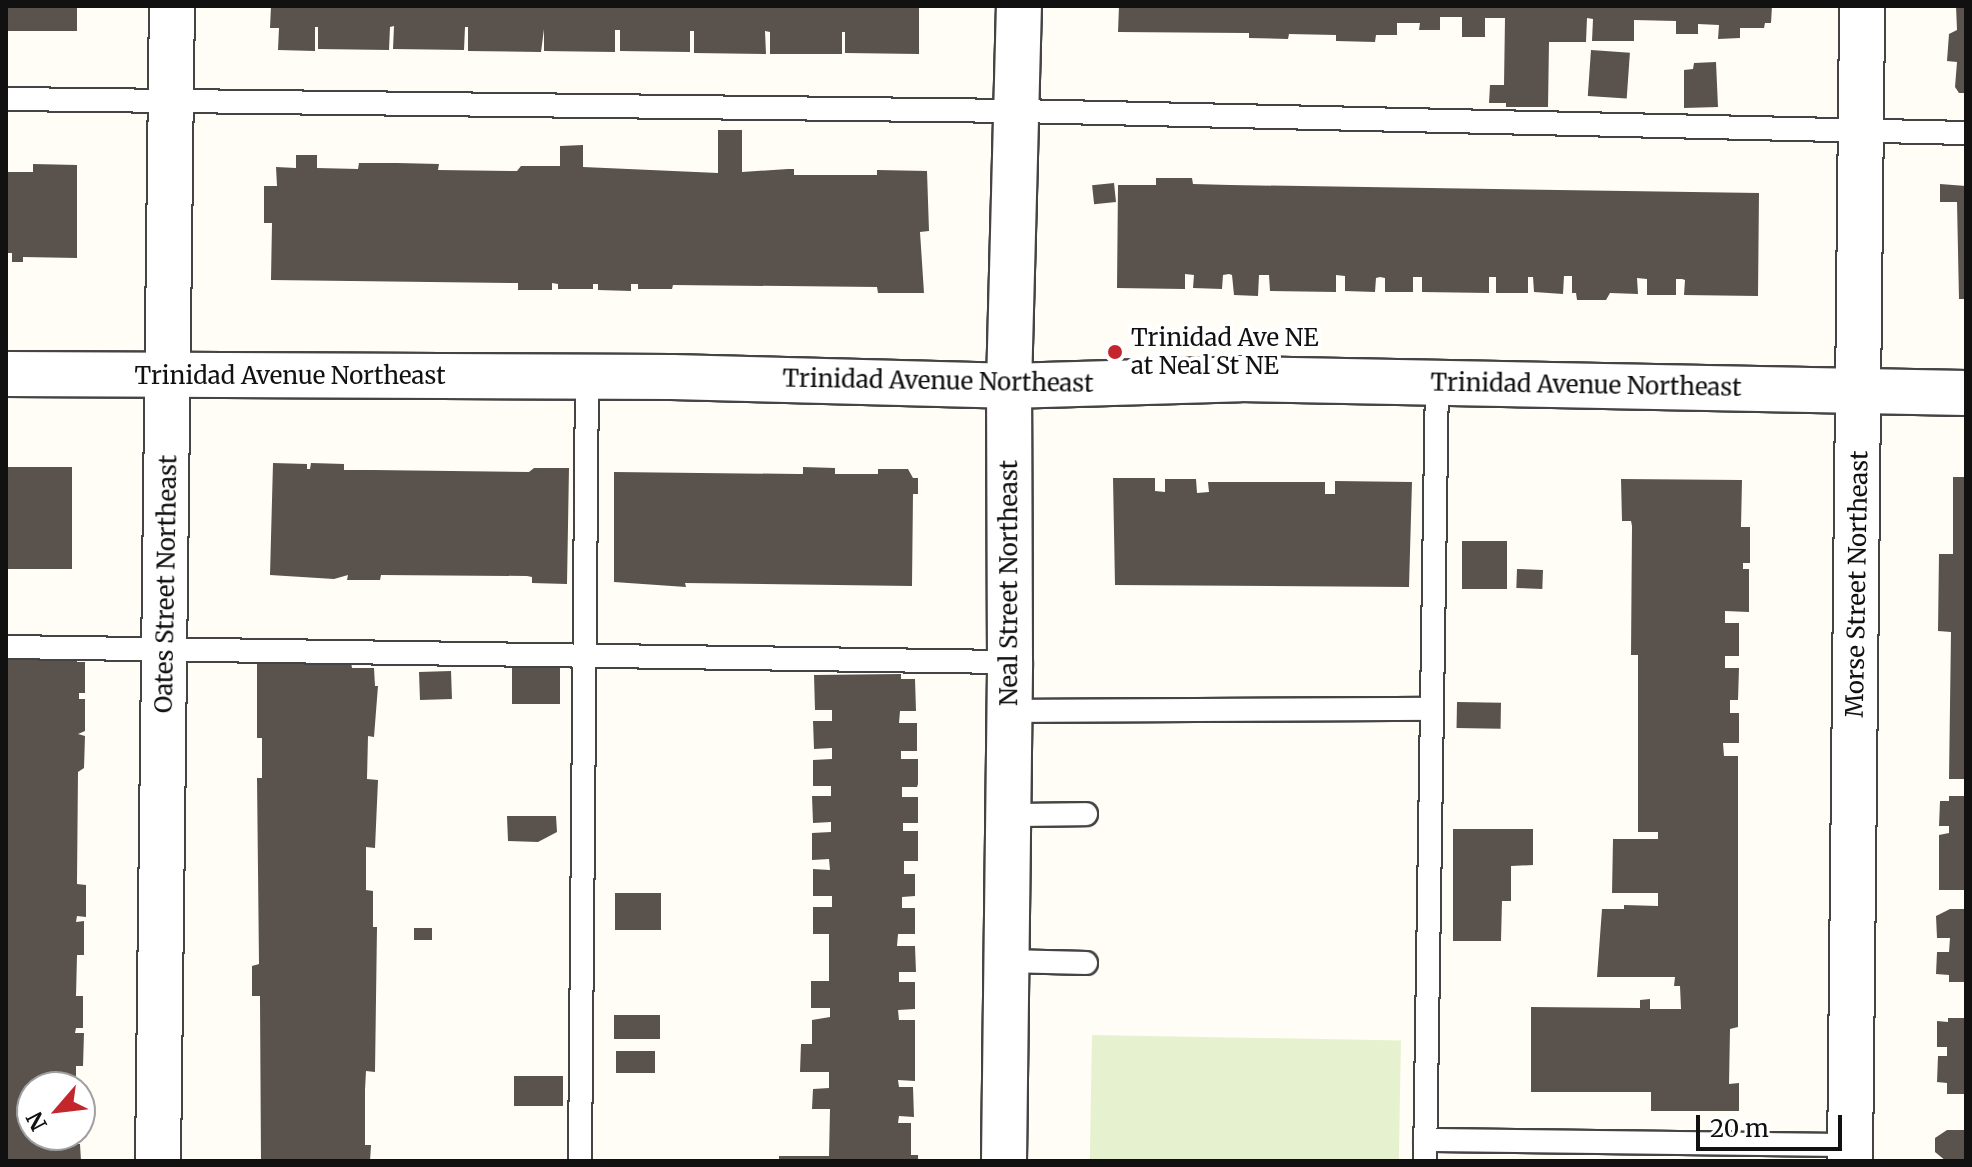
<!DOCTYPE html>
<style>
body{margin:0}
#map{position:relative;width:1972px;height:1167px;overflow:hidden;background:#fffdf5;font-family:Merriweather,serif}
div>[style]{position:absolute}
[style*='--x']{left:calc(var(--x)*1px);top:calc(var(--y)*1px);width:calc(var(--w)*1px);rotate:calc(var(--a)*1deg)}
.pitch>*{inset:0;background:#e6f2cf;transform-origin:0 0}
.building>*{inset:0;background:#5a524d;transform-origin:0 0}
.roads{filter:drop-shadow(2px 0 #444) drop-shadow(-2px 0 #444) drop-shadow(0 2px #444) drop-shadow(0 -2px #444)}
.lane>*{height:22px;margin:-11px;padding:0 11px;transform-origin:11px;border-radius:11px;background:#fff}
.street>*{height:44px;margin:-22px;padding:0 22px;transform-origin:22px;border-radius:22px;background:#fff}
.dots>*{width:22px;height:22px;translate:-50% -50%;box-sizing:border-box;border:4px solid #fff;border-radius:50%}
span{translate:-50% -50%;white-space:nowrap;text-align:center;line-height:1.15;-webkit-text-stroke:8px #fff;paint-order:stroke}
.poi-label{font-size:24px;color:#111}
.left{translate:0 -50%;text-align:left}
.street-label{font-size:24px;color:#111}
.frame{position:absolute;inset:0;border:8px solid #111;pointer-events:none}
.north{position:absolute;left:16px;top:1071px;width:80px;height:80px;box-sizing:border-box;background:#fff;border:2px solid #a0a0a0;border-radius:50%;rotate:242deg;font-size:22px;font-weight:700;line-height:32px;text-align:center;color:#111}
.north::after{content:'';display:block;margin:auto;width:28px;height:36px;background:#c4262e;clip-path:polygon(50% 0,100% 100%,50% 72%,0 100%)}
.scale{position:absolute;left:1696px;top:1115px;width:146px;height:36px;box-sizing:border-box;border:4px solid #111;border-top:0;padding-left:10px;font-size:24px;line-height:28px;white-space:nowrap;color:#111;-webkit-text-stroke:6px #fff;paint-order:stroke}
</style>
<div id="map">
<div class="pitch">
<i style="left:1092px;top:1035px;width:309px;height:126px;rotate:1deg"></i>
</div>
<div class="building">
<i style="left:6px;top:6px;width:71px;height:25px"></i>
<i style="clip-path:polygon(271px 6px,919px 6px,919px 54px,845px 53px,845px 32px,842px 32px,842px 54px,770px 54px,770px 32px,765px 31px,766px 54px,694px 53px,694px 31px,690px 31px,690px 52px,620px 51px,620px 30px,615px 30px,615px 52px,544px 51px,544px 29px,541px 52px,468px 51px,468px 27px,465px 27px,464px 50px,393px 49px,394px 26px,390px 27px,389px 50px,318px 49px,318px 27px,315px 27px,315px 51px,278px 50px,279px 28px,270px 28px)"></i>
<i style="clip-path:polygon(1119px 6px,1772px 6px,1771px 23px,1765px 23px,1764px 28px,1740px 28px,1740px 38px,1718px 39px,1719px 25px,1698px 24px,1698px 34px,1676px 34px,1676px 21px,1634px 20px,1634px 41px,1592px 41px,1593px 19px,1587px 18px,1586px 42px,1549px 42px,1548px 107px,1506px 107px,1506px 103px,1489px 103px,1490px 85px,1504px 85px,1505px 18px,1485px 18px,1485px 37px,1462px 37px,1462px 17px,1440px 17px,1440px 30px,1419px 30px,1420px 23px,1397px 23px,1397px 35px,1376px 35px,1375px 42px,1336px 41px,1336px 35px,1289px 34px,1288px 39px,1249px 38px,1249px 33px,1246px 33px,1118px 32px)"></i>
<i style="clip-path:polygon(1956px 6px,1966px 6px,1966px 93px,1959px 93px,1955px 87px,1957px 62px,1947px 61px,1949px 34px,1957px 30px)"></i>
<i style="left:1591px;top:50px;width:39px;height:46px;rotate:4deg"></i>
<i style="clip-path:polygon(1716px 62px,1718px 107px,1684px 108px,1684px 70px,1693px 69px,1694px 63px)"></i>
<i style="clip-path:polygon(718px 130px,742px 130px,742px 172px,788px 169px,794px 169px,794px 175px,877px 175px,877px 170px,927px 171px,929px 231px,920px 232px,924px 293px,878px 293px,877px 287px,673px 285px,672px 289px,638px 289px,638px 284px,631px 284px,631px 291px,598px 290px,598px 284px,593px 284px,593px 289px,558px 289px,558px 284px,552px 283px,552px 290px,518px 290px,518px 283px,271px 280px,272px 223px,264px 223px,264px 186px,277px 186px,276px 167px,296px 168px,296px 155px,317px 155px,317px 168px,358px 169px,359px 163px,397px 163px,439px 164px,438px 170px,517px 171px,521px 166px,560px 166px,560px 146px,583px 145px,583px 167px,718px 173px)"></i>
<i style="clip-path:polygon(33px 164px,77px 165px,77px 258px,23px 257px,23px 262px,12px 262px,12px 253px,6px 253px,6px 172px,33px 172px)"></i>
<i style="clip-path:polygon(1156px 178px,1192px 178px,1193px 184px,1230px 185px,1759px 193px,1758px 296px,1684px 295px,1685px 280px,1682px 279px,1676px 279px,1676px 295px,1647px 295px,1647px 279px,1637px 278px,1638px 294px,1610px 293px,1606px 300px,1577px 300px,1576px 293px,1572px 293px,1572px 276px,1564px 276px,1563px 294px,1534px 292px,1533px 277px,1528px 277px,1528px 293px,1496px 293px,1496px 277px,1489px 277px,1489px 293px,1422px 292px,1422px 277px,1413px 277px,1413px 292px,1385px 292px,1385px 278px,1380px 277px,1376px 278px,1375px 292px,1345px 291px,1345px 276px,1336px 275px,1336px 292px,1270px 291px,1269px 275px,1259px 275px,1258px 296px,1234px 295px,1232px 275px,1229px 274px,1223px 275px,1222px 289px,1193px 288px,1194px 275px,1185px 274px,1185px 289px,1117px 288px,1118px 185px,1156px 185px)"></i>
<i style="left:1114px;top:183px;width:19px;height:22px;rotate:84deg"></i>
<i style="clip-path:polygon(1940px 184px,1966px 186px,1966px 299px,1959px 299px,1957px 202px,1940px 202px)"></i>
<i style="clip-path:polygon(273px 463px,307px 464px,307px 469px,310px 469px,311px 463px,344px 464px,344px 470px,372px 470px,529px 472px,534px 468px,569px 468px,567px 584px,532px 583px,532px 577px,527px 576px,381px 575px,380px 580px,347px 580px,348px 575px,334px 579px,270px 575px)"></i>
<i style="left:6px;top:467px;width:66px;height:102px"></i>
<i style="clip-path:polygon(803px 467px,835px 468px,835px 474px,878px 474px,878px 469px,908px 469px,913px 478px,918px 478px,918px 494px,913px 494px,912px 586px,685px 583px,686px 587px,614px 582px,614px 472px,798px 474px,803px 474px)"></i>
<i style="clip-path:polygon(1953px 477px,1966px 477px,1966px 779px,1949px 779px,1951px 632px,1938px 631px,1939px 554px,1953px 554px)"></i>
<i style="clip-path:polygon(1113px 478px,1155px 478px,1155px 491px,1165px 492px,1165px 479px,1196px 479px,1197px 493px,1209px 492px,1208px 482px,1325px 482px,1325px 494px,1335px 494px,1335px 481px,1412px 482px,1409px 587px,1115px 585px)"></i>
<i style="clip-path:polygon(1621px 479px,1742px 480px,1741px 527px,1750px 527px,1750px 563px,1743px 563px,1743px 569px,1749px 569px,1749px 612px,1725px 611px,1725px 623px,1739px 623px,1739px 656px,1725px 656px,1725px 668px,1739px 668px,1738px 700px,1730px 700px,1730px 713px,1739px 713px,1739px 743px,1723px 743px,1724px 756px,1738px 756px,1738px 1027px,1730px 1029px,1729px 1084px,1739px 1083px,1739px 1111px,1651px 1111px,1651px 1092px,1531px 1092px,1531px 1007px,1640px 1008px,1640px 1000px,1650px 999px,1650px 1009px,1681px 1009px,1680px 986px,1674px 986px,1675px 977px,1597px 977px,1602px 909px,1624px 909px,1624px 905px,1658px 906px,1658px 893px,1612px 893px,1613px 839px,1658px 839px,1658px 832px,1638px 832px,1638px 655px,1631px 655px,1632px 526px,1631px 521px,1622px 521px)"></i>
<i style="left:1507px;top:541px;width:48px;height:45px;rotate:90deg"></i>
<i style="left:1517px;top:569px;width:26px;height:19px;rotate:2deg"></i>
<i style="clip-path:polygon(62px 655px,77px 655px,77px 662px,85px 662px,85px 693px,79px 693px,79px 699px,85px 699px,85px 731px,78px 734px,85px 736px,84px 768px,78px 772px,77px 881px,77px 884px,86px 885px,86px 917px,77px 916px,76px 922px,84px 921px,84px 955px,77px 955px,76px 996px,83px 996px,83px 1028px,76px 1028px,75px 1033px,84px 1033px,83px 1066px,76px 1066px,76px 1087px,32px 1087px,32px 1135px,75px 1135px,75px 1144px,80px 1144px,81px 1161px,6px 1161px,6px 659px,61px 660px)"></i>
<i style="clip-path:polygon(285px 661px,351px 662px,352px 668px,374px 668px,375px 686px,378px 686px,374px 737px,368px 736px,367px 779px,378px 780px,375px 848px,366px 847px,366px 890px,373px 891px,373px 927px,377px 927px,375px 1072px,366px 1071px,365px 1090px,365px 1145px,371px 1145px,370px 1161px,261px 1161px,260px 1000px,260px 996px,252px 996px,252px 966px,259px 964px,257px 778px,262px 778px,262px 738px,257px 738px,257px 664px)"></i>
<i style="left:512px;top:667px;width:48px;height:37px"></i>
<i style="left:451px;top:671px;width:28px;height:32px;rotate:88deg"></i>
<i style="clip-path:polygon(901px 674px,901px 679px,915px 679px,916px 711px,900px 711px,899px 723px,917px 723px,917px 751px,901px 751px,901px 759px,918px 759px,918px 784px,917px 787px,902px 787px,902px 797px,918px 797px,918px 823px,903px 823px,903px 831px,918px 831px,918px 861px,904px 861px,904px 874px,915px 874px,915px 896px,902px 897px,902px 908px,915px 908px,915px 934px,898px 934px,897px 946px,915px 946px,916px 972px,899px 972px,899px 982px,915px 982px,915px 1009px,898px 1010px,899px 1020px,915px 1020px,915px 1081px,898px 1080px,899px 1087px,913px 1087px,914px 1117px,899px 1116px,898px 1123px,911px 1123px,911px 1155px,918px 1155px,918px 1161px,779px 1161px,779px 1156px,829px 1156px,830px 1109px,812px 1109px,813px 1089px,829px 1088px,829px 1072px,800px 1072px,801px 1044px,812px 1044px,812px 1020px,830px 1017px,830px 1008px,811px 1008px,811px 981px,829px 981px,829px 934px,813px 934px,813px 907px,832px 907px,832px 896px,813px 896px,813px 869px,830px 870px,829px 859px,812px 860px,812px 833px,831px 832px,831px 822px,813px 823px,812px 796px,831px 796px,831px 786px,813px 786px,813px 760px,832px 759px,832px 748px,814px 749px,813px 721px,832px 721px,832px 710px,815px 710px,814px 675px)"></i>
<i style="left:1457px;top:702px;width:44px;height:26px;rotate:1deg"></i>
<i style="clip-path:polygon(1949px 796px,1966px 796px,1966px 890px,1939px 890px,1939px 835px,1949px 833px,1949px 826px,1939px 826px,1940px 801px,1949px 801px)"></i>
<i style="clip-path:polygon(507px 816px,556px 816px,557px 832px,538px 842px,508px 841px)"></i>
<i style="clip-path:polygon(1453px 829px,1533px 829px,1533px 865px,1511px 866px,1511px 901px,1502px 901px,1501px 941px,1453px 941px)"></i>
<i style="left:615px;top:893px;width:46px;height:37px"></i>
<i style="clip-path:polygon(1950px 909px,1966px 909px,1966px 982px,1949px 982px,1949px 975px,1936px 974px,1937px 952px,1949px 952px,1950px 938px,1937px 938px,1936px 916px)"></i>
<i style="left:414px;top:928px;width:18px;height:12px"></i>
<i style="left:614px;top:1015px;width:46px;height:24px"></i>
<i style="clip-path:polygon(1948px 1018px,1966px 1018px,1966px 1094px,1947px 1094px,1947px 1083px,1937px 1082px,1938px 1056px,1947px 1056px,1947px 1047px,1937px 1047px,1937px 1021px,1948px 1022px)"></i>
<i style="left:655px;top:1051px;width:22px;height:39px;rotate:90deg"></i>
<i style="left:514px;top:1076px;width:49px;height:30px"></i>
<i style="clip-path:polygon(1947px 1130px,1966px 1130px,1966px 1161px,1946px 1161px,1935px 1152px,1935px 1138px)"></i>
</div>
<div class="roads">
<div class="lane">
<i style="--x:6;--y:99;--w:1012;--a:0.68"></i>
<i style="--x:1018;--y:111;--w:948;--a:1.33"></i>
<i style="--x:6;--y:647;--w:1004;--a:0.86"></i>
<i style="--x:1010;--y:711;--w:422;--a:-0.3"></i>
<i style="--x:1009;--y:815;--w:77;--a:-0.7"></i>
<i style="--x:1007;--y:961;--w:79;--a:1.5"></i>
<i style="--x:1425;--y:1140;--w:426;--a:0.7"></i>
<i style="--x:580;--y:1161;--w:785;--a:-89.49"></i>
<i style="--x:1425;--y:1161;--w:778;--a:-89.12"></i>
</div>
<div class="street">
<i style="--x:6;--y:374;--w:666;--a:0.26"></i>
<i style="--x:672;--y:377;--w:337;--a:1.5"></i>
<i style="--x:1009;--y:386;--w:231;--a:-1.7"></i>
<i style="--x:1240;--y:379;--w:726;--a:1.1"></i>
<i style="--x:158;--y:1161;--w:1155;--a:-89.31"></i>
<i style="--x:1004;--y:1161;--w:499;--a:-89.3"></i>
<i style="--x:1010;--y:662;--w:276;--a:-90.2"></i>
<i style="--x:1009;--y:386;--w:380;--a:-88.5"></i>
<i style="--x:1850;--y:1161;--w:1155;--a:-89.4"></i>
</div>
</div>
<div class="dots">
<i style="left:1115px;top:352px;background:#c4262e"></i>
</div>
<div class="poi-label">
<span class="left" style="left:1131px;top:352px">Trinidad Ave NE<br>at Neal St NE</span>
</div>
<div class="street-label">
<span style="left:290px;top:376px">Trinidad Avenue Northeast</span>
<span style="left:938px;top:381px;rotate:1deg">Trinidad Avenue Northeast</span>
<span style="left:1586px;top:385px;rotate:1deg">Trinidad Avenue Northeast</span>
<span style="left:1009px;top:583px;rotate:-90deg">Neal Street Northeast</span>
<span style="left:166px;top:584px;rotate:-89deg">Oates Street Northeast</span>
<span style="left:1857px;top:584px;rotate:-89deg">Morse Street Northeast</span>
</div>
<div class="frame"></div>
<div class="north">N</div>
<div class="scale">20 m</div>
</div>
